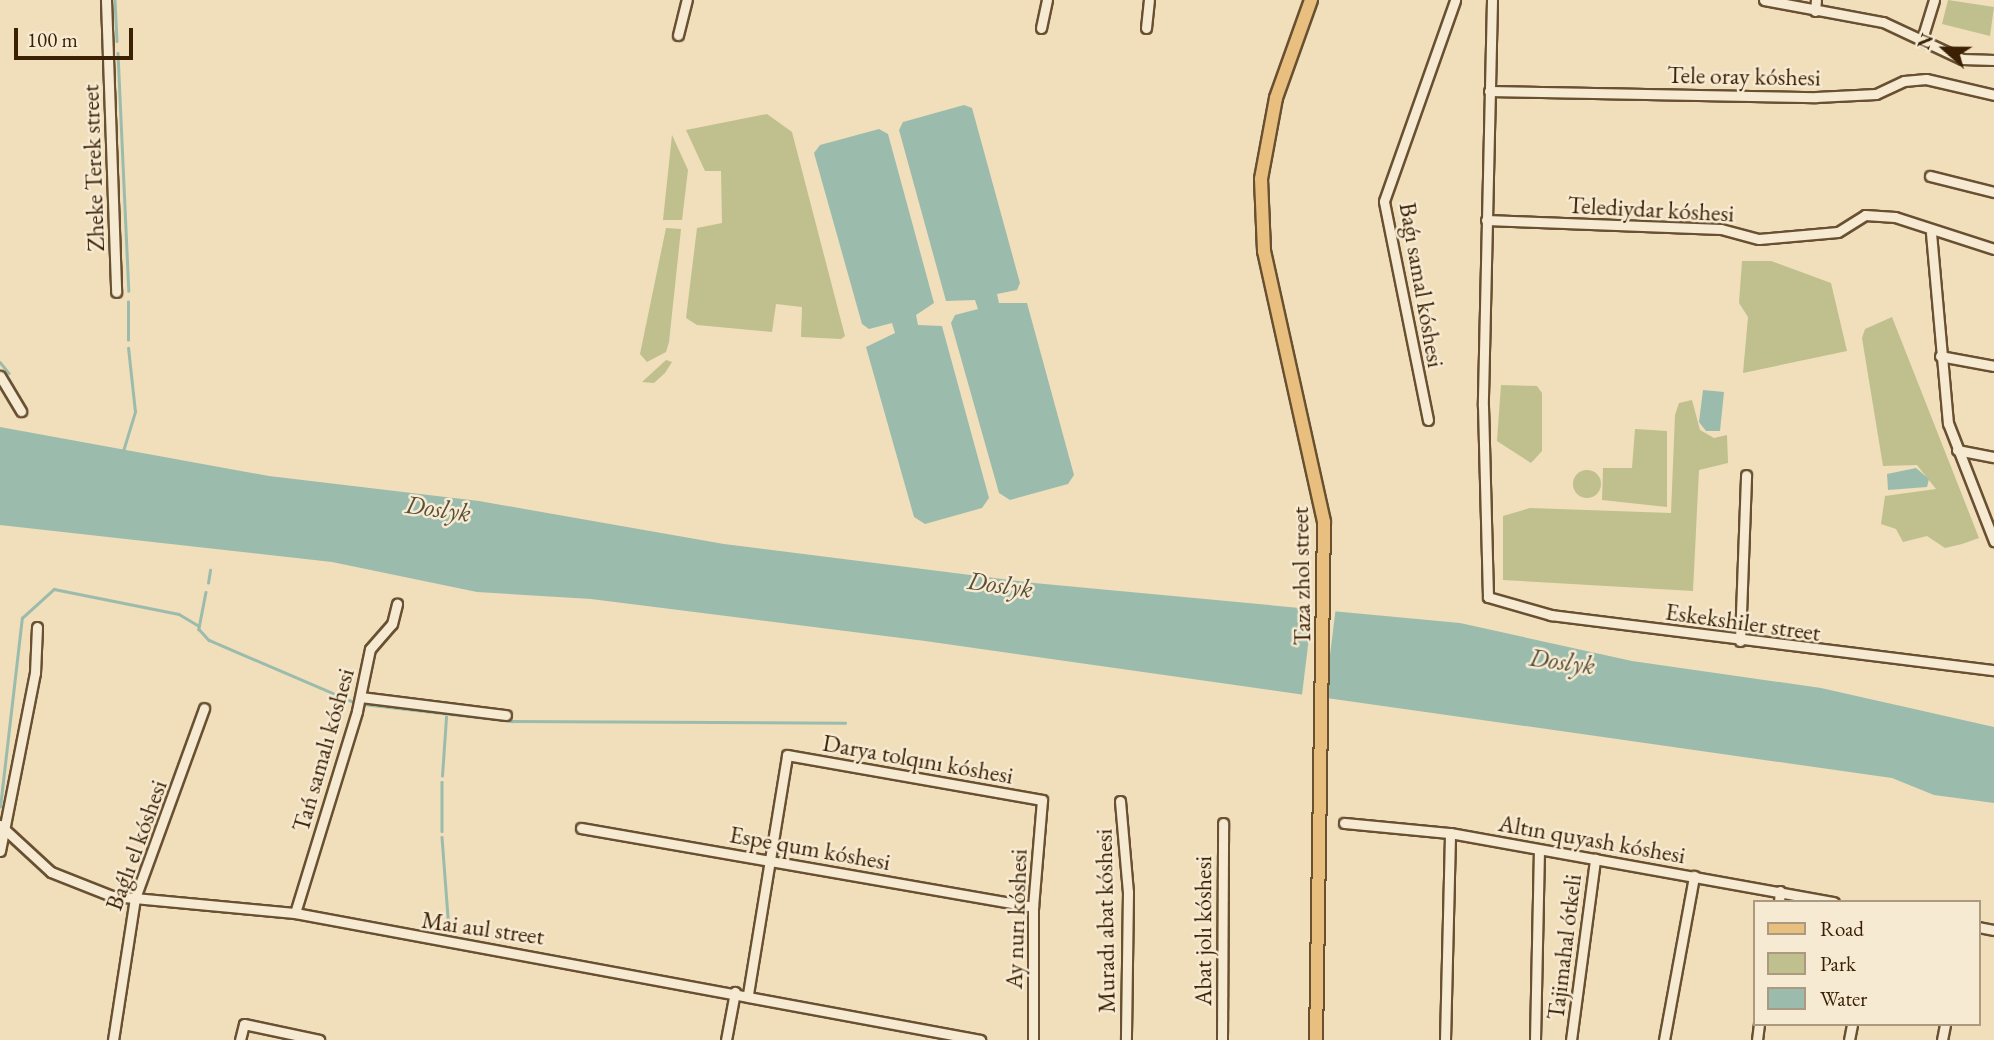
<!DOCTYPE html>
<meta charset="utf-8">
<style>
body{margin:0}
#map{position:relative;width:1994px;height:1040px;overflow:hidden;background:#f1debb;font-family:"EB Garamond",serif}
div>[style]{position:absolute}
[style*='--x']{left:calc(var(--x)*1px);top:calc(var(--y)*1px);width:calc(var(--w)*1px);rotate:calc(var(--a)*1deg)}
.green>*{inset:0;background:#bfc08d}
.round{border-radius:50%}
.water>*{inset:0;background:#9bbcad}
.pier>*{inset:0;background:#f1debb;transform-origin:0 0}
.stream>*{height:2.5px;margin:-1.25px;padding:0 1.25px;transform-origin:1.25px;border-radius:1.25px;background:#9bbcad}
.roads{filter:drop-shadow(2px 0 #685031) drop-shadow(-2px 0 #685031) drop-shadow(0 2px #685031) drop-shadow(0 -2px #685031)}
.minor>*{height:9px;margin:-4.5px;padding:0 4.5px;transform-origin:4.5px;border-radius:4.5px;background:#f6ead3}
.major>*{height:12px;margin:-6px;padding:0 6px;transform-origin:6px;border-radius:6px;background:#e8bf7e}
span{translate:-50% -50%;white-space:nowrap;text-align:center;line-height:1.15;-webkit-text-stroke:5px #f6ead3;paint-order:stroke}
.street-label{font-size:24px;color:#3b2003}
.water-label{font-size:26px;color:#584f36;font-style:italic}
.legend{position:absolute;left:1753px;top:900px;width:228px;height:126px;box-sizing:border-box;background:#f6ead3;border:2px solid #ab9980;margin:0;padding:9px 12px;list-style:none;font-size:21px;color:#3b2003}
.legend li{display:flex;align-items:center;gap:14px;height:35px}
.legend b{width:35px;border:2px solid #ab9980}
.north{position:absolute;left:1910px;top:14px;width:70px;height:70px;-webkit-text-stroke:5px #f6ead3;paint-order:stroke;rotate:291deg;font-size:19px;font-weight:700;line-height:28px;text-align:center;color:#3b2003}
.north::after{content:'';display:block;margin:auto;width:24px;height:32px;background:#3b2003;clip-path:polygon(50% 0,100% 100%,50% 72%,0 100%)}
.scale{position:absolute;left:14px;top:28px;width:119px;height:32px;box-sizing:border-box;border:4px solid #3b2003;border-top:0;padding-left:9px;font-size:21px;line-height:24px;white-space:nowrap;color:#3b2003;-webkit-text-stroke:5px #f6ead3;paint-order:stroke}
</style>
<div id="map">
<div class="green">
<i style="clip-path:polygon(1948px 0,1994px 7px,1990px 36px,1942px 24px)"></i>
<i style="clip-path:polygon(767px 114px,792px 132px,845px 336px,841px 339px,801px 337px,802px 307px,776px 304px,772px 332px,697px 325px,686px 318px,697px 228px,722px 223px,721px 171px,705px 171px,686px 130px)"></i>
<i style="clip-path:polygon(672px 135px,688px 170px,682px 220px,663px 220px)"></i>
<i style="clip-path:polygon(666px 228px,681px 229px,669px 342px,666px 352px,647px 362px,640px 354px)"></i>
<i style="clip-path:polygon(1742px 261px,1771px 261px,1831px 283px,1847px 351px,1743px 373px,1748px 317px,1739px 303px)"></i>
<i style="clip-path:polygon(1892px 317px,1979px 538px,1962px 544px,1945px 548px,1927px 536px,1903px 542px,1896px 529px,1881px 524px,1885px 496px,1936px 489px,1917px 465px,1883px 466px,1862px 338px,1865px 329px)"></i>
<i style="clip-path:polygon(666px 360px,672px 362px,665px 373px,654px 383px,642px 382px)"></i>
<i style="clip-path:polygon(1501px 385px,1537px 386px,1542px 393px,1542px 451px,1531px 463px,1497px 441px)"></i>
<i style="clip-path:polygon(1692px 400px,1700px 430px,1714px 438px,1727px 435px,1728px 463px,1699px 470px,1693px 591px,1503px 580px,1503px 516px,1530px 508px,1671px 513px,1675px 415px,1679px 403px)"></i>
<i style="clip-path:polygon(1635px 429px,1667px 431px,1667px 507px,1602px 500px,1603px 468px,1632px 468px)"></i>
<i class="round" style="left:1573px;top:470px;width:28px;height:28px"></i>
</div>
<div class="water">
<i style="clip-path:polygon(964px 105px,972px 108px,1020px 283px,1017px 290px,997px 294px,999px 303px,1027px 303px,1074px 475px,1068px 484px,1010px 500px,999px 493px,951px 323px,955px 315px,978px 309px,975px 300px,946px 301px,899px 130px,903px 122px)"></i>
<i style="clip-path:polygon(879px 129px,888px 134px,934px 303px,916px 315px,918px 325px,942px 326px,989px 498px,982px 508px,925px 524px,914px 517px,866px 347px,895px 333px,892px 323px,869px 329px,862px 324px,814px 153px,820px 145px)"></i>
<i style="clip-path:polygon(1703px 390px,1724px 392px,1720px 431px,1706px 431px,1699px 422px)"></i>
<i style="clip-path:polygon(0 427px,269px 476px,479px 501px,724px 544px,1034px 583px,1460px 623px,1632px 661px,1821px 688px,1994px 727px,1994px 803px,1934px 795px,1892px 778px,925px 641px,591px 599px,477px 592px,332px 562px,0 525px)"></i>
<i style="clip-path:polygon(1916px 468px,1929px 479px,1927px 487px,1888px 490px,1887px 474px)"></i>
</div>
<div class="pier">
<i style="left:1313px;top:605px;width:23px;height:97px;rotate:7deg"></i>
</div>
<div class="stream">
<i style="--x:115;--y:0;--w:41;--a:87.2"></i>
<i style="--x:118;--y:53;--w:238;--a:87.4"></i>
<i style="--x:128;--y:340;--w:38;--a:-90"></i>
<i style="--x:0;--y:362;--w:14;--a:51"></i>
<i style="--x:123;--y:451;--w:41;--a:-72.9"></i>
<i style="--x:135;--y:412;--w:64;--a:-96.2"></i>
<i style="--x:208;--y:583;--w:13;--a:-81"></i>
<i style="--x:206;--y:592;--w:38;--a:101"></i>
<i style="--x:199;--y:629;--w:15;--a:48"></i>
<i style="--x:209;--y:640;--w:158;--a:23.2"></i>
<i style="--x:363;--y:704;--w:151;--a:6.5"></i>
<i style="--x:513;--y:721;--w:332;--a:0.3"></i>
<i style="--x:442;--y:776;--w:59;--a:-86.1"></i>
<i style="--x:442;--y:782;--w:49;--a:90"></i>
<i style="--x:0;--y:807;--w:190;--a:-83.4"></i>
<i style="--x:22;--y:618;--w:43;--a:-42.2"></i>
<i style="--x:54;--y:589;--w:127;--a:11.3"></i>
<i style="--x:179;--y:614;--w:23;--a:31"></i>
<i style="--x:442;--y:837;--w:94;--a:85.7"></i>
</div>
<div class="roads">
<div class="minor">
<i style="--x:106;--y:0;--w:292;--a:88"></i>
<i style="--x:1492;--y:0;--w:406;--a:91.3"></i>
<i style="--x:1483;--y:406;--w:191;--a:88.5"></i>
<i style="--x:1488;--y:597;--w:66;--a:15.9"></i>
<i style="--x:1551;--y:615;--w:446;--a:7.1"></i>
<i style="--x:1764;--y:0;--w:121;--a:10.5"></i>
<i style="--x:1883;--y:22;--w:87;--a:25.1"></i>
<i style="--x:1962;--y:59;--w:32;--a:2"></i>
<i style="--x:1815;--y:11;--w:11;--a:-85"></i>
<i style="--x:1041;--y:28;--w:29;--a:-78"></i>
<i style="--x:1146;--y:28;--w:28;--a:-84"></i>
<i style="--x:678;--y:35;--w:36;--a:-76"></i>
<i style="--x:1922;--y:39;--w:41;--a:-72.9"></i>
<i style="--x:1489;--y:91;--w:327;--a:1.1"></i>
<i style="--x:1816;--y:97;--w:60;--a:-2.9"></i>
<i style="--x:1876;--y:94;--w:31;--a:-25"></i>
<i style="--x:1904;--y:81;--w:22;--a:-5"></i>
<i style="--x:1926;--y:79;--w:70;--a:13.2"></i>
<i style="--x:1930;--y:176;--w:66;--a:14"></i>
<i style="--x:1486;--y:220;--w:235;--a:2.2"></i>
<i style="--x:1721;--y:229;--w:39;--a:15"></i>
<i style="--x:1759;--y:239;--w:79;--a:-5.1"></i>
<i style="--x:1838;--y:232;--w:32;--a:-32"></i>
<i style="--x:1865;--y:215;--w:30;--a:4"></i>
<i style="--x:1895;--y:217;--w:104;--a:17.9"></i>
<i style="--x:1931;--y:233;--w:191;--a:84.9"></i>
<i style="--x:1948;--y:423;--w:127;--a:68.7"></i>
<i style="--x:1940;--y:356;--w:55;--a:10.5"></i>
<i style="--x:0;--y:376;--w:41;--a:59"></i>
<i style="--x:1428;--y:420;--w:223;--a:-101.4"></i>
<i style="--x:1384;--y:201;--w:213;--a:-70.5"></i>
<i style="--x:1957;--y:450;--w:38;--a:11"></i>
<i style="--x:1740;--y:641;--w:166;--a:-87.9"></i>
<i style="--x:361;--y:697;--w:146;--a:7.1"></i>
<i style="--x:1120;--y:801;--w:91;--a:85"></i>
<i style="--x:1128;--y:892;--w:148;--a:90.8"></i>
<i style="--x:1344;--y:823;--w:106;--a:5.4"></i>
<i style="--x:1450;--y:833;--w:390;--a:10.2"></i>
<i style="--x:0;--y:825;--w:69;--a:42.7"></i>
<i style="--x:51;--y:872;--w:66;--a:21.5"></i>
<i style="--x:112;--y:896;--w:184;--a:5.3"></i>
<i style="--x:295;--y:913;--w:697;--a:10.5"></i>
<i style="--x:581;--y:828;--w:459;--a:9.9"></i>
<i style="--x:0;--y:851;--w:181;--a:-78.9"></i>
<i style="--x:35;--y:673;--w:46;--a:-87.5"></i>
<i style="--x:1779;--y:902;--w:11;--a:-85"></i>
<i style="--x:295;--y:913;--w:211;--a:-72.9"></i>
<i style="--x:357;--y:711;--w:63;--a:-78.2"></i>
<i style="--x:370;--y:649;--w:33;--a:-49"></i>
<i style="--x:392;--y:624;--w:21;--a:-76"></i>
<i style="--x:1978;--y:927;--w:16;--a:11"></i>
<i style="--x:748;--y:994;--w:242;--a:-80.7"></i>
<i style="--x:787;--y:755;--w:259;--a:10"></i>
<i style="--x:1042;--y:800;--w:107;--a:94.8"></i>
<i style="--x:1033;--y:907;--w:133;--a:90"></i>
<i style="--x:113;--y:1040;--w:144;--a:-81.2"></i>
<i style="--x:135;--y:898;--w:202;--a:-70"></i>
<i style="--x:240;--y:1040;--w:16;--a:-76"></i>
<i style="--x:244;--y:1024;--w:77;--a:12"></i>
<i style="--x:726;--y:1040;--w:49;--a:-79.4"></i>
<i style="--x:1222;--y:1040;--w:217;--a:-89.7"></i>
<i style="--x:1445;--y:1040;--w:207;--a:-88.6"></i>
<i style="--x:1535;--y:1040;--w:187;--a:-88.8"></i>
<i style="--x:1571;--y:1040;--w:183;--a:-82.4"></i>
<i style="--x:1664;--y:1040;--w:167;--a:-79.6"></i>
<i style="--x:1757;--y:1040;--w:16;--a:-83"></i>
<i style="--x:1849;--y:1040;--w:16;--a:-79"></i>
<i style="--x:1942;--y:1040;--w:16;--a:-79"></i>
</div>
<div class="major">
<i style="--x:1311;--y:0;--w:104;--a:109.7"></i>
<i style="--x:1276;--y:98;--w:82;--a:100.5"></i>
<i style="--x:1261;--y:179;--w:72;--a:87.6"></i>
<i style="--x:1264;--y:251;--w:278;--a:77.5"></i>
<i style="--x:1324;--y:522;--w:518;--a:90.88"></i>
</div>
</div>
<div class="street-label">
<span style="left:1744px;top:76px;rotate:1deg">Tele oray kóshesi</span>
<span style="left:93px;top:168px;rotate:-92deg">Zheke Terek street</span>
<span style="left:1651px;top:209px;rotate:3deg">Telediydar kóshesi</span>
<span style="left:1422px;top:285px;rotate:80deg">Baǵı samal kóshesi</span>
<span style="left:1301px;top:576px;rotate:-91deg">Taza zhol street</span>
<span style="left:1743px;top:622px;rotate:8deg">Eskekshiler street</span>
<span style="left:323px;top:750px;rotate:-74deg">Tań samalı kóshesi</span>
<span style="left:918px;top:759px;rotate:10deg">Darya tolqını kóshesi</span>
<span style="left:1592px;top:839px;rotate:10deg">Altın quyash kóshesi</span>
<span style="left:136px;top:845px;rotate:-70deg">Baǵlı el kóshesi</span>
<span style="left:810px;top:848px;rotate:10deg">Espe qum kóshesi</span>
<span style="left:1016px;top:919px;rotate:-88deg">Ay nurı kóshesi</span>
<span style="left:1105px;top:921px;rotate:-91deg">Muradı abat kóshesi</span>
<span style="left:483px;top:928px;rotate:8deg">Mai aul street</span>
<span style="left:1203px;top:931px;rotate:-90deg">Abat jolı kóshesi</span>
<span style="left:1564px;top:947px;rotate:-83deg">Tajimahal ótkeli</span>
</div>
<div class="water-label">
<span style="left:438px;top:509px;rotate:8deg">Doslyk</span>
<span style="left:1000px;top:585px;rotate:8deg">Doslyk</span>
<span style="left:1562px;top:662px;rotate:8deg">Doslyk</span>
</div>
<ul class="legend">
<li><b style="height:9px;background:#e8bf7e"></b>Road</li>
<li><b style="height:19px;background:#bfc08d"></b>Park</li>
<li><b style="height:19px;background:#9bbcad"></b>Water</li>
</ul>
<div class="north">N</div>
<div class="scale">100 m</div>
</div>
